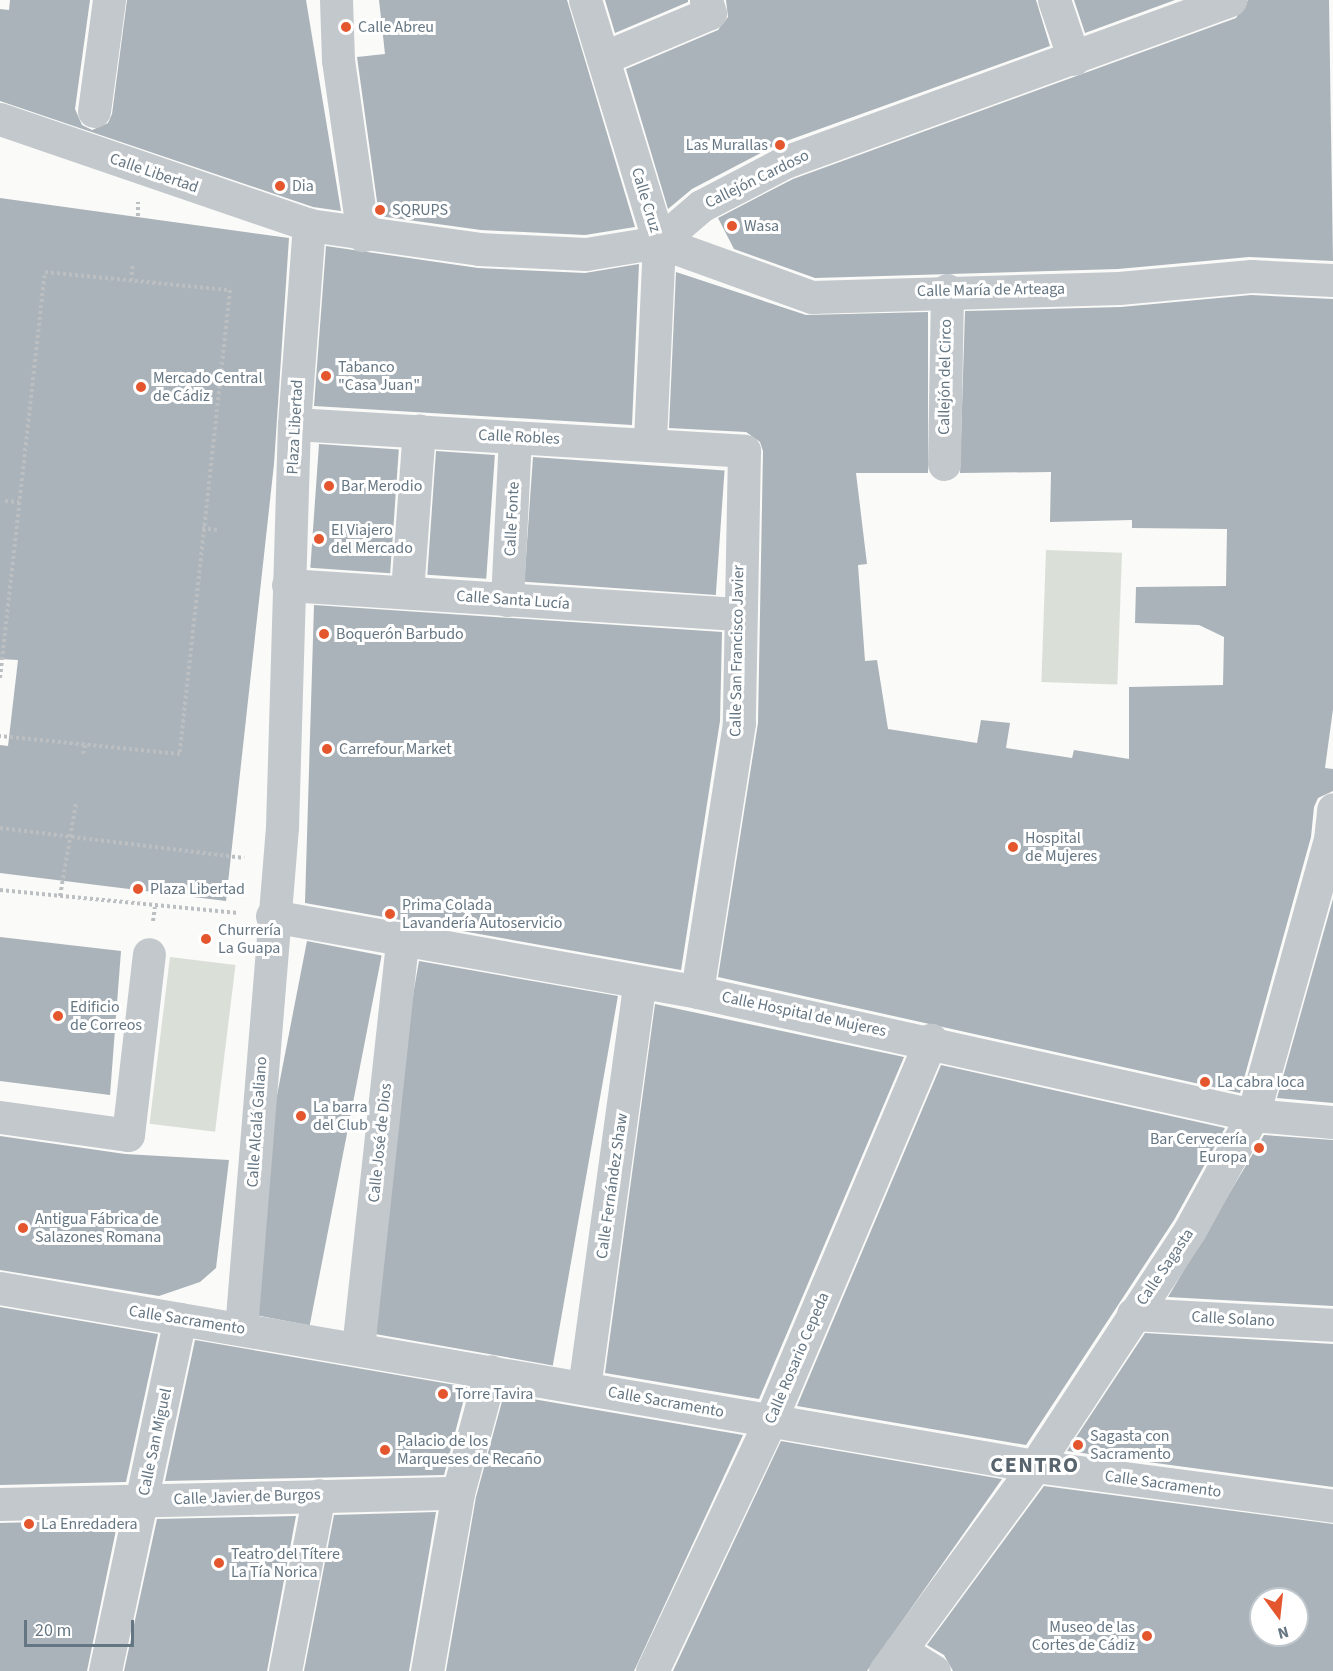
<!DOCTYPE html>
<meta charset="utf-8">
<style>
body{margin:0}
#map{position:relative;width:1333px;height:1671px;overflow:hidden;background:#fafaf8;font-family:"Source Sans 3",sans-serif}
div>[style]{position:absolute}
[style*='--x']{left:calc(var(--x)*1px);top:calc(var(--y)*1px);width:calc(var(--w)*1px);rotate:calc(var(--a)*1deg)}
.green>*{inset:0;background:#dadfd7;transform-origin:0 0}
.building>*{inset:0;background:#aab3b9;transform-origin:0 0}
.path>*{height:4px;margin-top:-2px;transform-origin:0;background:repeating-linear-gradient(90deg,#bbbfc2 0 3px,transparent 0 6px)}
.minor>*{height:33px;margin:-16.5px;padding:0 16.5px;transform-origin:16.5px;border-radius:16.5px;background:#c3c8cc}
.dots>*{width:16px;height:16px;translate:-50% -50%;box-sizing:border-box;border:3px solid #fff;border-radius:50%}
span{translate:-50% -50%;white-space:nowrap;text-align:center;line-height:1.15;-webkit-text-stroke:6px #fff;paint-order:stroke}
.poi-label{font-size:16px;color:#657683}
.left{translate:0 -50%;text-align:left}
.right{translate:-100% -50%;text-align:right}
.street-label{font-size:16px;color:#657683}
.district-label{font-size:22px;color:#57646e;font-weight:700;letter-spacing:1.5px}
.north{position:absolute;left:1249px;top:1587px;width:60px;height:60px;box-sizing:border-box;background:#fff;border:2px solid #c1c8cd;border-radius:50%;rotate:165deg;font-size:16px;font-weight:700;line-height:24px;text-align:center;color:#657683}
.north::after{content:'';display:block;margin:auto;width:21px;height:27px;background:#e4572e;clip-path:polygon(50% 0,100% 100%,50% 72%,0 100%)}
.scale{position:absolute;left:24px;top:1620px;width:110px;height:27px;box-sizing:border-box;border:3px solid #657683;border-top:0;padding-left:8px;font-size:18px;line-height:21px;white-space:nowrap;color:#657683;-webkit-text-stroke:4px #fff;paint-order:stroke}
</style>
<div id="map">
<div class="green">
<i style="left:1046px;top:550px;width:76px;height:132px;rotate:2deg"></i>
<i style="left:170px;top:957px;width:66px;height:168px;rotate:7deg"></i>
</div>
<div class="building">
<i style="clip-path:polygon(10px 0,90px 0,75px 109px,82px 125px,92px 130px,108px 123px,112px 114px,127px 0,306px 0,341px 211px,313px 207px,0 101px,0 9px,9px 10px)"></i>
<i style="clip-path:polygon(379px 0,567px 0,635px 227px,585px 235px,481px 230px,379px 216px,357px 57px,385px 54px)"></i>
<i style="clip-path:polygon(605px 0,688px 0,688px 2px,615px 33px)"></i>
<i style="clip-path:polygon(726px 0,1036px 0,1050px 46px,778px 144px,692px 189px,668px 209px,626px 69px,718px 30px,728px 17px)"></i>
<i style="clip-path:polygon(1074px 0,1175px 0,1085px 33px)"></i>
<i style="clip-path:polygon(1248px 0,1329px 0,1333px 261px,1249px 257px,1118px 269px,815px 278px,734px 249px,718px 218px,793px 179px,1236px 18px)"></i>
<i style="clip-path:polygon(0 198px,289px 238px,274px 464px,226px 901px,0 873px,0 745px,8px 746px,18px 660px,0 659px)"></i>
<i style="clip-path:polygon(326px 246px,478px 268px,585px 273px,639px 264px,632px 425px,314px 406px)"></i>
<i style="clip-path:polygon(676px 272px,806px 315px,928px 312px,928px 473px,856px 473px,867px 564px,858px 565px,865px 661px,877px 660px,888px 729px,977px 743px,981px 720px,1010px 723px,1006px 748px,1072px 758px,1074px 750px,1129px 759px,1129px 687px,1223px 685px,1224px 637px,1199px 625px,1135px 623px,1136px 587px,1226px 586px,1227px 529px,1132px 528px,1132px 520px,1050px 522px,1051px 472px,960px 473px,965px 311px,1121px 307px,1251px 295px,1333px 299px,1333px 709px,1325px 768px,1333px 769px,1333px 791px,1318px 798px,1314px 807px,1311px 837px,1240px 1093px,718px 977px,758px 723px,763px 451px,760px 442px,746px 432px,669px 428px)"></i>
<i style="left:319px;top:444px;width:80px;height:124px;rotate:4deg"></i>
<i style="left:436px;top:451px;width:59px;height:124px;rotate:4deg"></i>
<i style="left:533px;top:457px;width:192px;height:125px;rotate:4deg"></i>
<i style="clip-path:polygon(314px 605px,722px 632px,720px 721px,681px 970px,305px 903px)"></i>
<i style="clip-path:polygon(1333px 899px,1333px 1103px,1277px 1098px)"></i>
<i style="clip-path:polygon(0 937px,121px 951px,110px 1095px,0 1081px)"></i>
<i style="left:307px;top:941px;width:76px;height:377px;rotate:11deg"></i>
<i style="left:419px;top:961px;width:202px;height:375px;rotate:10deg"></i>
<i style="clip-path:polygon(655px 1004px,904px 1057px,759px 1399px,605px 1373px)"></i>
<i style="clip-path:polygon(941px 1065px,1225px 1128px,1174px 1220px,1026px 1445px,797px 1406px)"></i>
<i style="clip-path:polygon(1264px 1135px,1333px 1140px,1333px 1306px,1168px 1297px)"></i>
<i style="clip-path:polygon(0 1136px,125px 1154px,229px 1160px,216px 1268px,200px 1282px,159px 1296px,0 1270px)"></i>
<i style="clip-path:polygon(0 1307px,158px 1334px,126px 1482px,0 1485px)"></i>
<i style="clip-path:polygon(1145px 1333px,1333px 1344px,1333px 1487px,1067px 1451px)"></i>
<i style="clip-path:polygon(195px 1340px,467px 1387px,444px 1475px,165px 1481px)"></i>
<i style="clip-path:polygon(504px 1394px,743px 1435px,634px 1671px,446px 1671px,476px 1497px)"></i>
<i style="clip-path:polygon(781px 1441px,1002px 1479px,867px 1671px,673px 1671px)"></i>
<i style="clip-path:polygon(evenodd,1044px 1486px,1333px 1524px,1333px 1671px,953px 1671px,944px 1655px,927px 1645px,1044px 1486px,1261px 1599px,1297px 1599px,1297px 1635px,1261px 1635px,1261px 1599px)"></i>
<i style="clip-path:polygon(436px 1512px,409px 1671px,304px 1671px,334px 1515px)"></i>
<i style="clip-path:polygon(296px 1516px,267px 1671px,124px 1671px,157px 1519px)"></i>
<i style="clip-path:polygon(118px 1520px,87px 1671px,0 1671px,0 1523px)"></i>
</div>
<div class="path">
<i style="--x:138;--y:216;--w:14;--a:-90"></i>
<i style="--x:131;--y:281;--w:18;--a:-84"></i>
<i style="--x:5;--y:501;--w:14;--a:4"></i>
<i style="--x:202;--y:528;--w:15;--a:8"></i>
<i style="--x:0;--y:678;--w:408;--a:-83.7"></i>
<i style="--x:45;--y:272;--w:186;--a:5.6"></i>
<i style="--x:230;--y:290;--w:467;--a:96.2"></i>
<i style="--x:180;--y:754;--w:181;--a:-174.3"></i>
<i style="--x:83;--y:754;--w:9;--a:-77"></i>
<i style="--x:0;--y:828;--w:246;--a:7"></i>
<i style="--x:0;--y:890;--w:239;--a:5.5"></i>
<i style="--x:60;--y:896;--w:94;--a:-80.2"></i>
<i style="--x:153;--y:921;--w:14;--a:-82"></i>
</div>
<div class="minor">
<i style="--x:336;--y:0;--w:60;--a:88.1"></i>
<i style="--x:338;--y:60;--w:177;--a:81.9"></i>
<i style="--x:585;--y:0;--w:253;--a:73"></i>
<i style="--x:659;--y:242;--w:201;--a:92.6"></i>
<i style="--x:1054;--y:0;--w:62;--a:71.3"></i>
<i style="--x:603;--y:58;--w:116;--a:-22.8"></i>
<i style="--x:710;--y:13;--w:14;--a:-107"></i>
<i style="--x:94;--y:111;--w:112;--a:-82.3"></i>
<i style="--x:0;--y:119;--w:327;--a:18.9"></i>
<i style="--x:309;--y:225;--w:172;--a:8"></i>
<i style="--x:479;--y:249;--w:107;--a:2.7"></i>
<i style="--x:586;--y:254;--w:74;--a:-9.3"></i>
<i style="--x:659;--y:242;--w:55;--a:-40.6"></i>
<i style="--x:701;--y:206;--w:95;--a:-27.6"></i>
<i style="--x:785;--y:162;--w:474;--a:-20"></i>
<i style="--x:659;--y:242;--w:163;--a:19.8"></i>
<i style="--x:812;--y:297;--w:307;--a:-1.7"></i>
<i style="--x:1119;--y:288;--w:133;--a:-5.2"></i>
<i style="--x:1251;--y:276;--w:82;--a:2.8"></i>
<i style="--x:294;--y:424;--w:451;--a:3.4"></i>
<i style="--x:744;--y:451;--w:272;--a:91.1"></i>
<i style="--x:739;--y:723;--w:272;--a:98.9"></i>
<i style="--x:944;--y:464;--w:174;--a:-89"></i>
<i style="--x:288;--y:585;--w:450;--a:3.7"></i>
<i style="--x:407;--y:592;--w:162;--a:-85.8"></i>
<i style="--x:507;--y:600;--w:162;--a:-87.2"></i>
<i style="--x:272;--y:916;--w:432;--a:10.1"></i>
<i style="--x:697;--y:992;--w:569;--a:12.47"></i>
<i style="--x:1253;--y:1115;--w:80;--a:5"></i>
<i style="--x:0;--y:1117;--w:129;--a:8"></i>
<i style="--x:128;--y:1135;--w:182;--a:-83.4"></i>
<i style="--x:0;--y:1288;--w:1050;--a:9.76"></i>
<i style="--x:1035;--y:1466;--w:301;--a:7.6"></i>
<i style="--x:1133;--y:1314;--w:200;--a:3.1"></i>
<i style="--x:241;--y:1329;--w:504;--a:-85.33"></i>
<i style="--x:282;--y:827;--w:403;--a:-88.3"></i>
<i style="--x:294;--y:424;--w:200;--a:-85.7"></i>
<i style="--x:358;--y:1348;--w:413;--a:-83.8"></i>
<i style="--x:584;--y:1388;--w:407;--a:-82.2"></i>
<i style="--x:0;--y:1504;--w:458;--a:-1.4"></i>
<i style="--x:900;--y:1650;--w:40;--a:32"></i>
<i style="--x:105;--y:1671;--w:360;--a:-78"></i>
<i style="--x:285;--y:1671;--w:179;--a:-79.1"></i>
<i style="--x:427;--y:1671;--w:181;--a:-80.1"></i>
<i style="--x:458;--y:1493;--w:126;--a:-74.9"></i>
<i style="--x:652;--y:1671;--w:276;--a:-64.7"></i>
<i style="--x:770;--y:1421;--w:414;--a:-67.1"></i>
<i style="--x:885;--y:1671;--w:254;--a:-53.8"></i>
<i style="--x:1035;--y:1466;--w:282;--a:-56.7"></i>
<i style="--x:1190;--y:1230;--w:131;--a:-61.3"></i>
<i style="--x:1253;--y:1115;--w:286;--a:-74.4"></i>
<i style="--x:1330;--y:840;--w:31;--a:-84"></i>
</div>
<div class="dots">
<i style="left:346px;top:27px;background:#e4572e"></i>
<i style="left:780px;top:145px;background:#e4572e"></i>
<i style="left:280px;top:186px;background:#e4572e"></i>
<i style="left:380px;top:210px;background:#e4572e"></i>
<i style="left:732px;top:226px;background:#e4572e"></i>
<i style="left:326px;top:376px;background:#e4572e"></i>
<i style="left:141px;top:387px;background:#e4572e"></i>
<i style="left:329px;top:486px;background:#e4572e"></i>
<i style="left:319px;top:539px;background:#e4572e"></i>
<i style="left:324px;top:634px;background:#e4572e"></i>
<i style="left:327px;top:749px;background:#e4572e"></i>
<i style="left:1013px;top:847px;background:#e4572e"></i>
<i style="left:138px;top:889px;background:#e4572e"></i>
<i style="left:390px;top:914px;background:#e4572e"></i>
<i style="left:206px;top:939px;background:#e4572e"></i>
<i style="left:58px;top:1016px;background:#e4572e"></i>
<i style="left:1205px;top:1082px;background:#e4572e"></i>
<i style="left:301px;top:1116px;background:#e4572e"></i>
<i style="left:1259px;top:1148px;background:#e4572e"></i>
<i style="left:23px;top:1228px;background:#e4572e"></i>
<i style="left:443px;top:1394px;background:#e4572e"></i>
<i style="left:1078px;top:1445px;background:#e4572e"></i>
<i style="left:385px;top:1450px;background:#e4572e"></i>
<i style="left:29px;top:1524px;background:#e4572e"></i>
<i style="left:219px;top:1563px;background:#e4572e"></i>
<i style="left:1147px;top:1636px;background:#e4572e"></i>
</div>
<div class="poi-label">
<span class="left" style="left:358px;top:27px">Calle Abreu</span>
<span class="right" style="left:768px;top:145px">Las Murallas</span>
<span class="left" style="left:292px;top:186px">Dia</span>
<span class="left" style="left:392px;top:210px">SQRUPS</span>
<span class="left" style="left:744px;top:226px">Wasa</span>
<span class="left" style="left:338px;top:376px">Tabanco<br>"Casa Juan"</span>
<span class="left" style="left:153px;top:387px">Mercado Central<br>de Cádiz</span>
<span class="left" style="left:341px;top:486px">Bar Merodio</span>
<span class="left" style="left:331px;top:539px">El Viajero<br>del Mercado</span>
<span class="left" style="left:336px;top:634px">Boquerón Barbudo</span>
<span class="left" style="left:339px;top:749px">Carrefour Market</span>
<span class="left" style="left:1025px;top:847px">Hospital<br>de Mujeres</span>
<span class="left" style="left:150px;top:889px">Plaza Libertad</span>
<span class="left" style="left:402px;top:914px">Prima Colada<br>Lavandería Autoservicio</span>
<span class="left" style="left:218px;top:939px">Churrería<br>La Guapa</span>
<span class="left" style="left:70px;top:1016px">Edificio<br>de Correos</span>
<span class="left" style="left:1217px;top:1082px">La cabra loca</span>
<span class="left" style="left:313px;top:1116px">La barra<br>del Club</span>
<span class="right" style="left:1247px;top:1148px">Bar Cervecería<br>Europa</span>
<span class="left" style="left:35px;top:1228px">Antigua Fábrica de<br>Salazones Romana</span>
<span class="left" style="left:455px;top:1394px">Torre Tavira</span>
<span class="left" style="left:1090px;top:1445px">Sagasta con<br>Sacramento</span>
<span class="left" style="left:397px;top:1450px">Palacio de los<br>Marqueses de Recaño</span>
<span class="left" style="left:41px;top:1524px">La Enredadera</span>
<span class="left" style="left:231px;top:1563px">Teatro del Títere<br>La Tía Norica</span>
<span class="right" style="left:1135px;top:1636px">Museo de las<br>Cortes de Cádiz</span>
</div>
<div class="street-label">
<span style="left:154px;top:173px;rotate:19deg">Calle Libertad</span>
<span style="left:757px;top:179px;rotate:-26deg">Callejón Cardoso</span>
<span style="left:646px;top:200px;rotate:73deg">Calle Cruz</span>
<span style="left:991px;top:290px;rotate:-1deg">Calle María de Arteaga</span>
<span style="left:945px;top:377px;rotate:-89deg">Callejón del Circo</span>
<span style="left:295px;top:427px;rotate:-87deg">Plaza Libertad</span>
<span style="left:519px;top:437px;rotate:3deg">Calle Robles</span>
<span style="left:512px;top:519px;rotate:-87deg">Calle Fonte</span>
<span style="left:513px;top:600px;rotate:4deg">Calle Santa Lucía</span>
<span style="left:737px;top:651px;rotate:-89deg">Calle San Francisco Javier</span>
<span style="left:804px;top:1014px;rotate:12deg">Calle Hospital de Mujeres</span>
<span style="left:257px;top:1122px;rotate:-86deg">Calle Alcalá Galiano</span>
<span style="left:380px;top:1143px;rotate:-84deg">Calle José de Dios</span>
<span style="left:612px;top:1186px;rotate:-82deg">Calle Fernández Shaw</span>
<span style="left:1165px;top:1267px;rotate:-56deg">Calle Sagasta</span>
<span style="left:1233px;top:1319px;rotate:3deg">Calle Solano</span>
<span style="left:187px;top:1320px;rotate:9deg">Calle Sacramento</span>
<span style="left:797px;top:1358px;rotate:-67deg">Calle Rosario Cepeda</span>
<span style="left:666px;top:1402px;rotate:10deg">Calle Sacramento</span>
<span style="left:155px;top:1442px;rotate:-78deg">Calle San Miguel</span>
<span style="left:1163px;top:1484px;rotate:8deg">Calle Sacramento</span>
<span style="left:247px;top:1497px;rotate:-2deg">Calle Javier de Burgos</span>
</div>
<div class="district-label">
<span style="left:1035px;top:1466px">CENTRO</span>
</div>
<div class="north">N</div>
<div class="scale">20 m</div>
</div>
